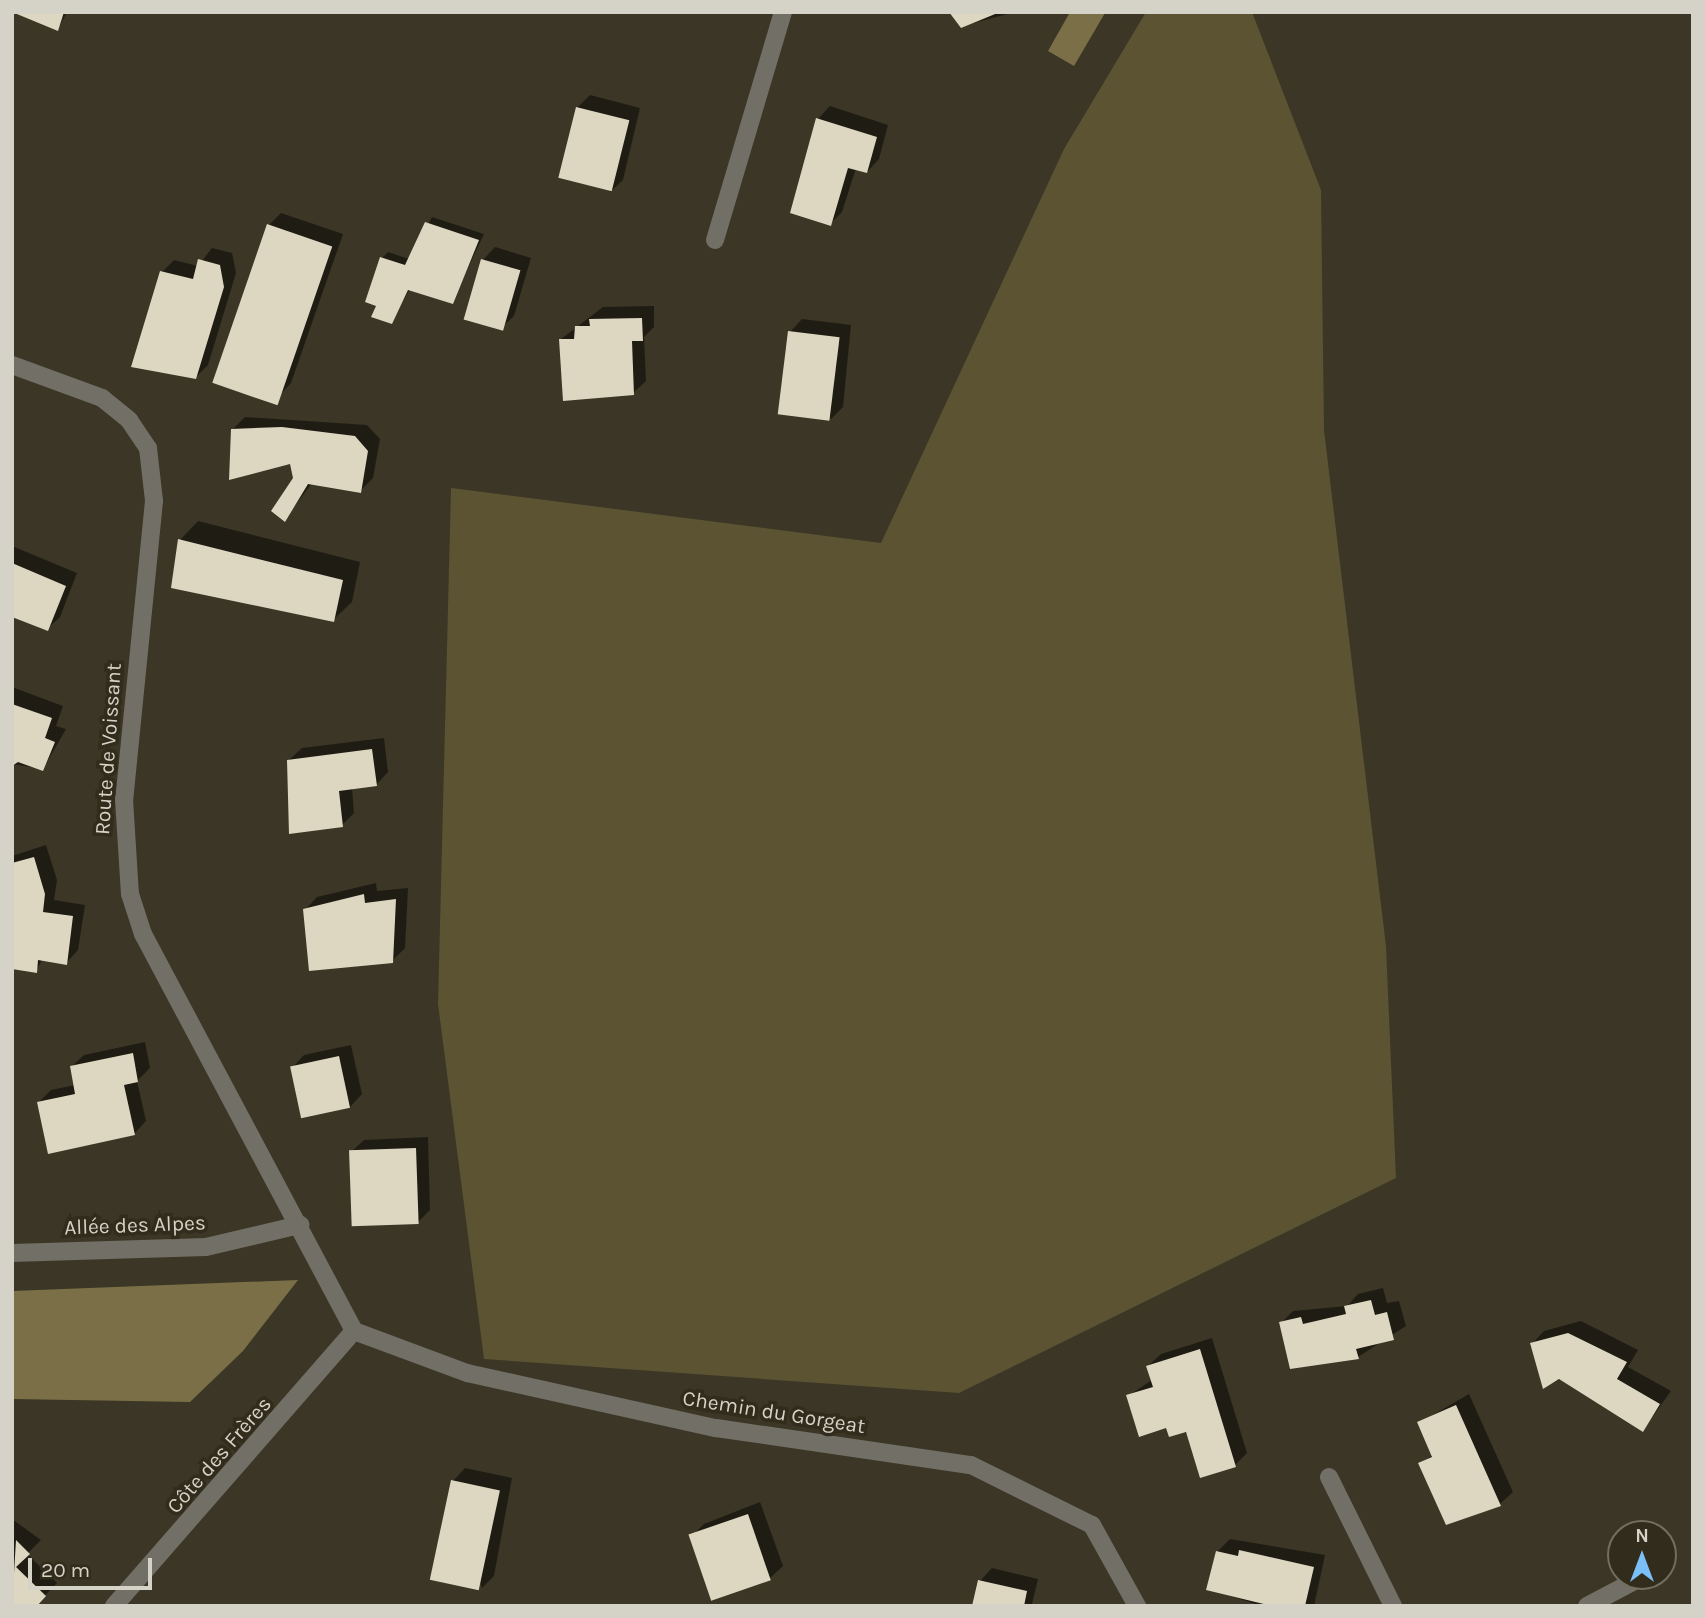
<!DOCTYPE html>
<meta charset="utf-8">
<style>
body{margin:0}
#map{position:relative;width:1705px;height:1618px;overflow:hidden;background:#3b3625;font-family:Karla,sans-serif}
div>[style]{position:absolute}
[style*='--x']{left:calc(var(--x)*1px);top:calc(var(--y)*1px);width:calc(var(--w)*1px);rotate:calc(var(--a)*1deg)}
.green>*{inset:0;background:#5c5333}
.water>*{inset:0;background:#7a6f47}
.shadow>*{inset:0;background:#0007}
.building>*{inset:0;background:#ddd7c2;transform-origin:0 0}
.minor>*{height:18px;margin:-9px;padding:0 9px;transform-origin:9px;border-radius:9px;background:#716f66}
span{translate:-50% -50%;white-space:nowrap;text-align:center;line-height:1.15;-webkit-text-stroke:7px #312c1b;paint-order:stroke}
.street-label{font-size:21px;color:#d5d3c8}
.frame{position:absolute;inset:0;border:14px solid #d5d3c8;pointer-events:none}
.north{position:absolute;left:1607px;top:1520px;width:70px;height:70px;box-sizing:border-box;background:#312c1b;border:2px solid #736f60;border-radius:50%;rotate:0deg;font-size:19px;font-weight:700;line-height:28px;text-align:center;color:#d5d3c8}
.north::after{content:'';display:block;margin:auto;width:24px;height:32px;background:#7abff8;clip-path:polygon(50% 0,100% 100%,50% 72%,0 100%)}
.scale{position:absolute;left:28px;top:1558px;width:124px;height:32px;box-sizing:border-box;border:4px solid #d5d3c8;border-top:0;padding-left:9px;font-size:21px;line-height:24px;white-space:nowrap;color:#d5d3c8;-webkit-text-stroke:5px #312c1b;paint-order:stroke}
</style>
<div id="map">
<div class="green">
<i style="clip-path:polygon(1146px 12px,1252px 12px,1321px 190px,1324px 430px,1386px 946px,1396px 1178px,959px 1393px,484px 1359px,438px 1004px,451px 488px,881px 543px,1064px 149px)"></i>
</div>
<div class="water">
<i style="clip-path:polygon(1070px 12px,1105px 13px,1074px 66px,1048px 51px)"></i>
<i style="clip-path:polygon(298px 1280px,243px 1351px,190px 1402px,12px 1399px,12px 1291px)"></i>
</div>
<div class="shadow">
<i style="clip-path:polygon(12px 12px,67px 12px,58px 29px)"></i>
<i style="clip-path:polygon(952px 12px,1015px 12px,962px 26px)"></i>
<i style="clip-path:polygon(590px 95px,640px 108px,623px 180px,610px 192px,577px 108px)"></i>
<i style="clip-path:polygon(830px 106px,888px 125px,879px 159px,867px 172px,856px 168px,842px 212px,830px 224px,818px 119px)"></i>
<i style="clip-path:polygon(281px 213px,343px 234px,291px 383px,279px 396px,269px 225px)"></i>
<i style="clip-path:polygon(432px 217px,484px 234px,452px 302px,410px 289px,391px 322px,378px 304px,382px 258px,388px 252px,409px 259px)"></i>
<i style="clip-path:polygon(495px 247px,531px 258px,514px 316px,501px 328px,483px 260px)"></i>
<i style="clip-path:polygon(212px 248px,232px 253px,236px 273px,208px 365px,196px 377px,162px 272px,174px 260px,198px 266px)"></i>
<i style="clip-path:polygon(654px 306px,654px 327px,644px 337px,646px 381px,633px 393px,565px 399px,561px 339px,603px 307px)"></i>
<i style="clip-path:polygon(802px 319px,851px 325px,843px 407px,831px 419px,790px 332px)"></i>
<i style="clip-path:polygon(245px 417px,367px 425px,380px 439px,373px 478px,360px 491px,312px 483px,285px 519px,295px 478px,292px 462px,233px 429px)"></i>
<i style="clip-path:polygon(198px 521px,360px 562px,352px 602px,333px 620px,180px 540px)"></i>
<i style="clip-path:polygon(12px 546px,77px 573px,60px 617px,47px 629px,12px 615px)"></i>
<i style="clip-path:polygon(12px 687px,63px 706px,56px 726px,66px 729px,43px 769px,12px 764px)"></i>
<i style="clip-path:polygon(384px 738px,388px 772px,376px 785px,352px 788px,354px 813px,342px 825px,289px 760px,302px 748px)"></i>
<i style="clip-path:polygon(46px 845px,57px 880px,54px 900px,85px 905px,78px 950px,66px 963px,42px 960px,36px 971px,12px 955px,12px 856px)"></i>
<i style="clip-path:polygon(376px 883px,377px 891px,408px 888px,405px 948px,392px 961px,305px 910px,317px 897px)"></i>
<i style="clip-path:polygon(145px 1042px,150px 1068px,137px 1081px,146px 1121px,134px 1134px,39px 1102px,51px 1090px,75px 1085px,71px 1067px,84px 1055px)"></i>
<i style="clip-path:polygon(351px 1045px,362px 1094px,350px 1107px,292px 1068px,304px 1055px)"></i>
<i style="clip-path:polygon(428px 1137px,430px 1210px,418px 1222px,351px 1152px,364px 1140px)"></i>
<i style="clip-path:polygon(1383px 1288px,1387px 1303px,1399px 1301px,1406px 1326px,1358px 1357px,1281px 1323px,1293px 1311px,1347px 1306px,1358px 1294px)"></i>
<i style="clip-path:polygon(1581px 1321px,1638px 1350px,1628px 1367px,1671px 1391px,1643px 1430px,1561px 1379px,1544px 1387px,1532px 1344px,1544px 1331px)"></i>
<i style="clip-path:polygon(1212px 1338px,1247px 1453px,1235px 1465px,1128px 1396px,1152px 1380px,1148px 1366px,1161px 1354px)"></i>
<i style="clip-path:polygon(1469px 1394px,1513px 1492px,1500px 1504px,1457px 1519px,1420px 1464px,1433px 1455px,1419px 1423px)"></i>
<i style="clip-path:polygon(465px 1468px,512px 1478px,494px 1576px,482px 1588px,453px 1481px)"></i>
<i style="clip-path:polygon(760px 1502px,783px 1566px,770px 1578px,714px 1599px,691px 1537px,704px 1524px)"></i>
<i style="clip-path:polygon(12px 1519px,41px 1540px,27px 1554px,57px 1583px,35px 1606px,12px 1606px)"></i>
<i style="clip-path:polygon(1230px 1539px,1325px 1555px,1314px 1606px,1262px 1606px,1208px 1589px,1217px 1552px)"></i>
<i style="clip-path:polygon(992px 1568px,1038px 1579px,1032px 1604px,1039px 1606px,974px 1606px,980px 1581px)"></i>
</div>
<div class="building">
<i style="clip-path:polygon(12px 12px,64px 12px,58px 31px)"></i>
<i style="clip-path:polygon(949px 12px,1000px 12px,961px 28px)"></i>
<i style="left:576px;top:107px;width:55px;height:73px;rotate:14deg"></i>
<i style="clip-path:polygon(816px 118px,877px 137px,867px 173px,848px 168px,831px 226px,790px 213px)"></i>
<i style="clip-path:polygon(425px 222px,479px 240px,453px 304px,408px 290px,392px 324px,371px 317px,376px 306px,365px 302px,380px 257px,405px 265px)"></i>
<i style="left:267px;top:224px;width:69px;height:168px;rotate:19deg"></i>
<i style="clip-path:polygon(198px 259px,220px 265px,224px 287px,196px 379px,131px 367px,160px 271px,193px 279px)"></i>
<i style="left:481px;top:259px;width:41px;height:63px;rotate:16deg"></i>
<i style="clip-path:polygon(642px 318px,643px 341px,632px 341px,634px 395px,563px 401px,559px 339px,574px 339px,575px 326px,590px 326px,589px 319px)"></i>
<i style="left:788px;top:331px;width:52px;height:84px;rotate:7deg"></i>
<i style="clip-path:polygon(282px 427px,355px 436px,368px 451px,361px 493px,308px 484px,285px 522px,271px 511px,293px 478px,290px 464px,229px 480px,231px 429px)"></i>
<i style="clip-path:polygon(178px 539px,343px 580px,334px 622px,171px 588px)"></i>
<i style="clip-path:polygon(12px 563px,66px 586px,48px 631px,12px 617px)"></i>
<i style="clip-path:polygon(12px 704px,52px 718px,45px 738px,55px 742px,43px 771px,18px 762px,12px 766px)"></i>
<i style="clip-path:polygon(372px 749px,377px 786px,339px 791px,343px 827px,289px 834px,287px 760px)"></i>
<i style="clip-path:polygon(34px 857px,45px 894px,43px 912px,73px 916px,67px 965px,38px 960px,37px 973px,12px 969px,12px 863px)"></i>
<i style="clip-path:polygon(364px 894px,365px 903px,396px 899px,393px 963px,309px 971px,303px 909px)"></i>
<i style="clip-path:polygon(133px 1053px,138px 1082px,124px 1085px,135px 1135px,48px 1154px,37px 1102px,75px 1094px,70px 1066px)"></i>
<i style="left:339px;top:1056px;width:53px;height:50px;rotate:78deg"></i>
<i style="left:416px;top:1148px;width:76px;height:67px;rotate:88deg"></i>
<i style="clip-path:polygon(1371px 1300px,1375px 1315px,1387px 1312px,1394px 1340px,1356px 1349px,1359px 1359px,1290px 1369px,1279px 1322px,1301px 1317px,1303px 1324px,1346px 1314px,1344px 1306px)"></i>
<i style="clip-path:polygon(1568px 1333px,1627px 1362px,1617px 1379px,1660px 1404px,1643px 1432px,1559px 1379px,1543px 1389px,1530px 1343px)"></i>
<i style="clip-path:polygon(1200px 1349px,1236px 1467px,1200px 1478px,1186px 1432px,1169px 1437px,1166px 1428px,1139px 1437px,1126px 1395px,1153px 1387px,1146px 1366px)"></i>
<i style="clip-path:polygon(1456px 1405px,1501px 1506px,1446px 1525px,1418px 1463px,1432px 1457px,1417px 1422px)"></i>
<i style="left:451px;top:1480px;width:50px;height:102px;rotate:12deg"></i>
<i style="left:748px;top:1514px;width:70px;height:63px;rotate:71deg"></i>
<i style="clip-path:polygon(16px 1540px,30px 1554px,16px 1567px,46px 1596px,37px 1606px,12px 1606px)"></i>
<i style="clip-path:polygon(1239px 1550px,1314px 1567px,1305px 1606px,1272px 1606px,1206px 1590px,1216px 1551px,1238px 1556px)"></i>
<i style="clip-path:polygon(978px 1580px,1027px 1591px,1024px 1606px,972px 1606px)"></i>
</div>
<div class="minor">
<i style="--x:715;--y:240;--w:238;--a:-73.4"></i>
<i style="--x:12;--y:365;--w:96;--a:20.1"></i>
<i style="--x:102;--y:398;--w:35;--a:39"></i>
<i style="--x:129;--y:420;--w:34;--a:56"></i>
<i style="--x:148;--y:448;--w:53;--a:83.5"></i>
<i style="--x:154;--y:501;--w:300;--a:95.7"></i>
<i style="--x:124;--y:799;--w:95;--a:86.4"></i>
<i style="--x:130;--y:894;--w:42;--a:72"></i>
<i style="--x:143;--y:934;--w:450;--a:62"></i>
<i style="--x:12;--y:1253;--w:194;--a:-1.8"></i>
<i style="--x:206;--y:1247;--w:97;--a:-13.2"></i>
<i style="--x:354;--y:1331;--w:121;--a:20.4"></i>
<i style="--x:467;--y:1373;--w:255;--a:12.5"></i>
<i style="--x:716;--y:1428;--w:258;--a:8.3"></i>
<i style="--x:971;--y:1465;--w:135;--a:26.4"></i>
<i style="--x:1092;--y:1525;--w:93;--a:60.9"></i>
<i style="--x:1329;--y:1477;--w:144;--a:63.6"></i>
<i style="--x:114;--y:1606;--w:365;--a:-48.9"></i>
<i style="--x:1587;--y:1606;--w:60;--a:-27.8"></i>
</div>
<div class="street-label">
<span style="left:108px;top:749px;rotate:-86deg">Route de Voissant</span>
<span style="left:135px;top:1225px;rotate:-2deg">Allée des Alpes</span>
<span style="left:774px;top:1412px;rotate:9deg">Chemin du Gorgeat</span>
<span style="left:219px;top:1455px;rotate:-49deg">Côte des Frères</span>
</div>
<div class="frame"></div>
<div class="north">N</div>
<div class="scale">20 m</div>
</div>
